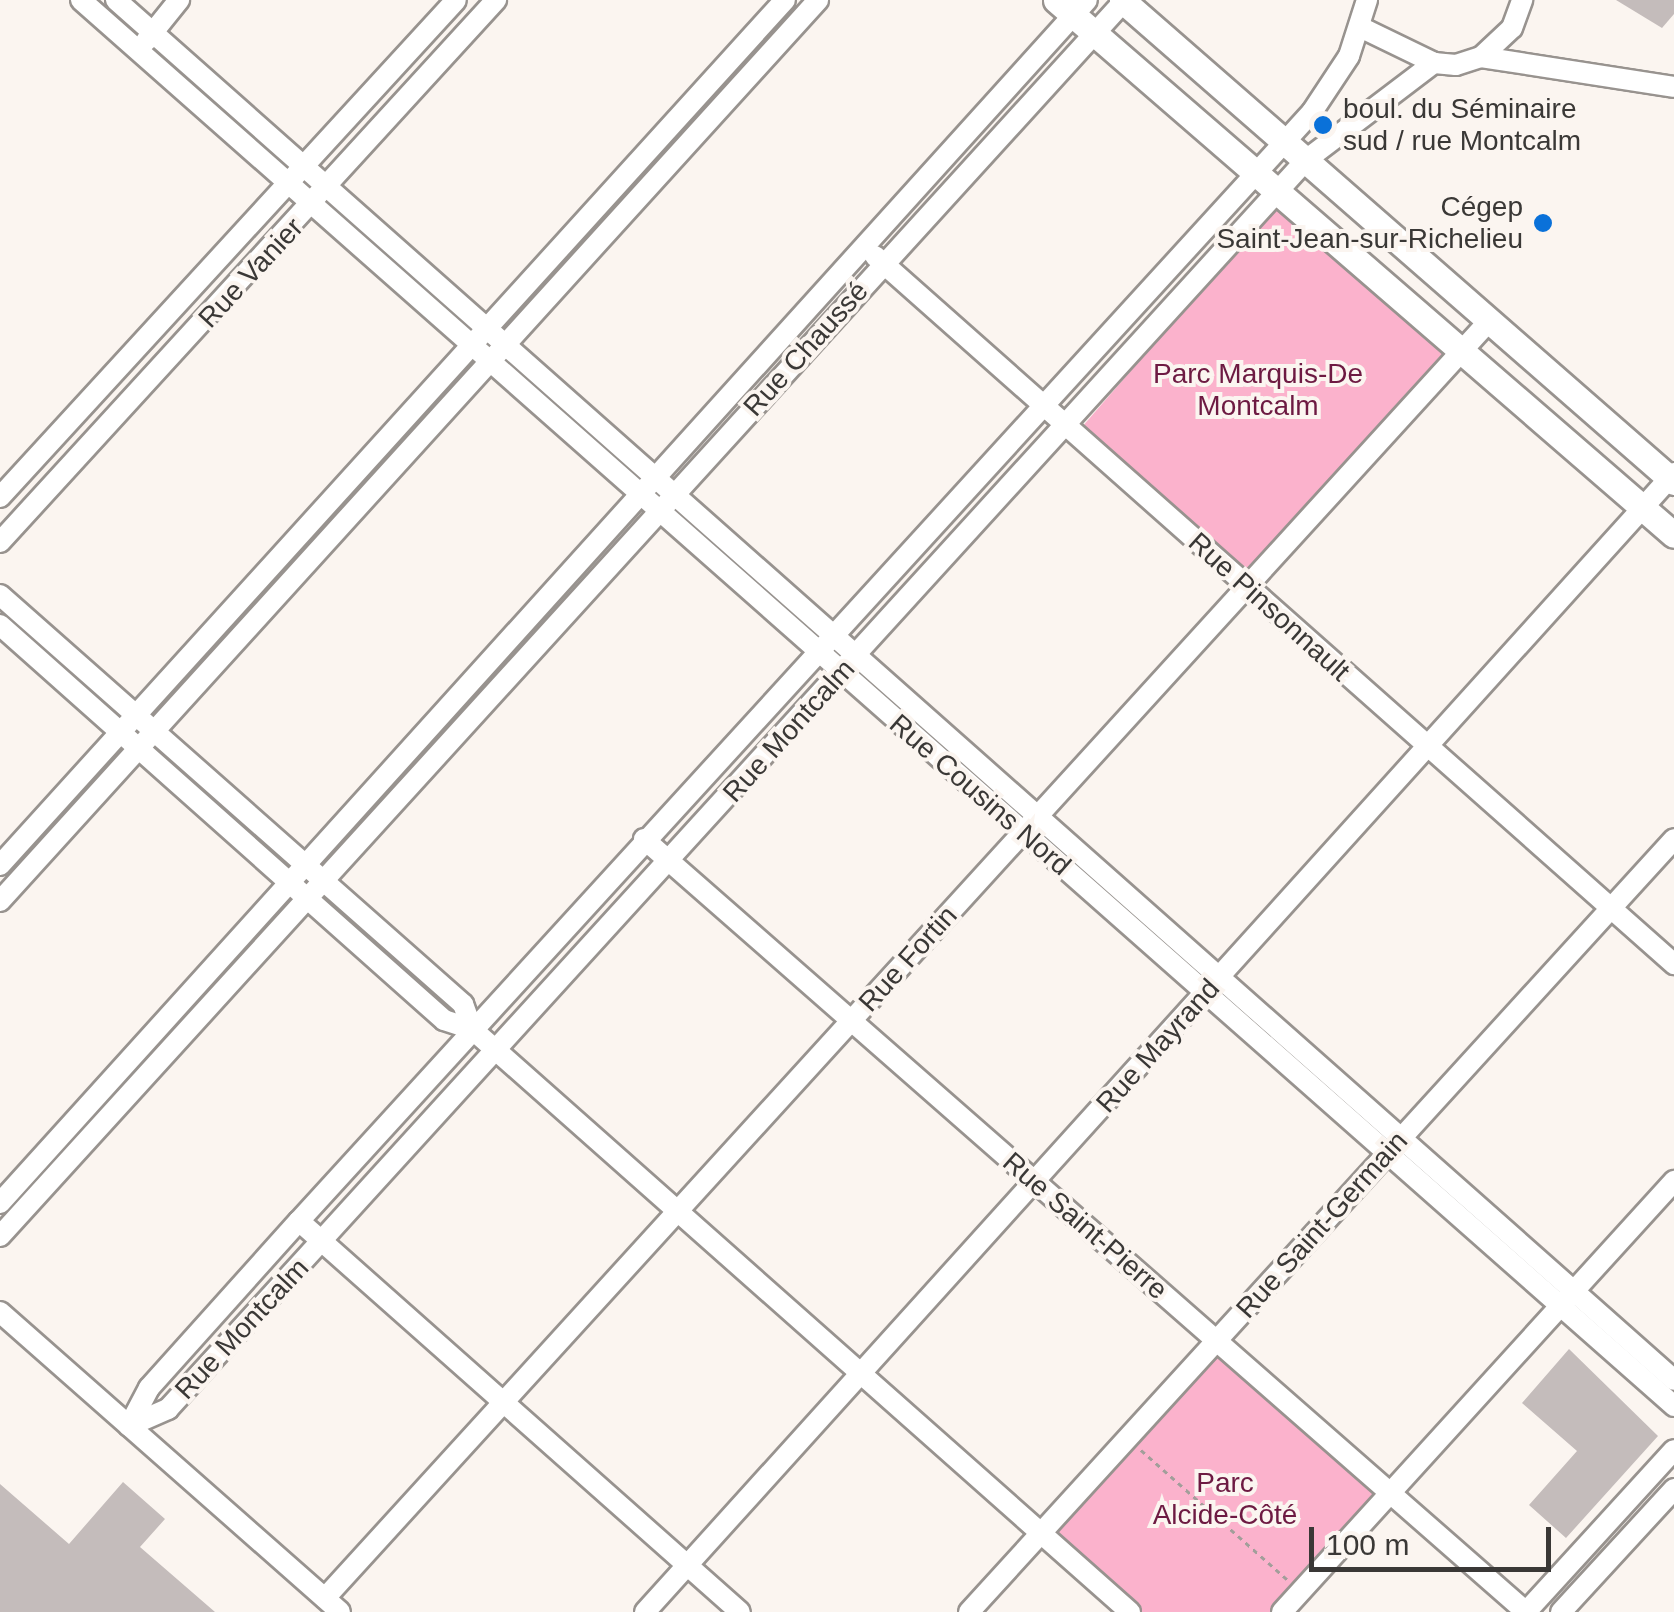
<!DOCTYPE html>
<meta charset="utf-8">
<style>
body{margin:0}
#map{position:relative;width:1674px;height:1612px;overflow:hidden;background:#fbf5f0;font-family:Helvetica,sans-serif}
div>[style]{position:absolute}
[style*='--x']{left:calc(var(--x)*1px);top:calc(var(--y)*1px);width:calc(var(--w)*1px);rotate:calc(var(--a)*1deg)}
.green>*{inset:0;background:#fbb2cc;transform-origin:0 0}
.building>*{inset:0;background:#c4bcbb}
.path>*{height:2.5px;margin-top:-1.25px;transform-origin:0;background:repeating-linear-gradient(90deg,#a29e9a 0 5px,transparent 0 10px)}
.roads{filter:drop-shadow(2px 0 #98938f) drop-shadow(-2px 0 #98938f) drop-shadow(0 2px #98938f) drop-shadow(0 -2px #98938f)}
.minor>*{height:20px;margin:-10px;padding:0 10px;transform-origin:10px;border-radius:10px;background:#fff}
.major>*{height:25px;margin:-12.5px;padding:0 12.5px;transform-origin:12.5px;border-radius:12.5px;background:#fff}
.dots>*{width:28px;height:28px;translate:-50% -50%;box-sizing:border-box;border:5px solid #fbf5f0;border-radius:50%}
span{translate:-50% -50%;white-space:nowrap;text-align:center;line-height:1.15;-webkit-text-stroke:8px #fbf5f0;paint-order:stroke}
.poi-label{font-size:28px;color:#3a3836}
.left{translate:0 -50%;text-align:left}
.right{translate:-100% -50%;text-align:right}
.street-label{font-size:28px;color:#3a3836}
.park-label{font-size:28px;color:#6d1a42}
.scale{position:absolute;left:1309px;top:1527px;width:242px;height:45px;box-sizing:border-box;border:5px solid #3a3836;border-top:0;padding-left:12px;font-size:30px;line-height:35px;white-space:nowrap;color:#3a3836;-webkit-text-stroke:8px #fbf5f0;paint-order:stroke}
</style>
<div id="map">
<div class="green">
<i style="left:1274px;top:206px;width:225px;height:297px;rotate:41deg"></i>
<i style="clip-path:polygon(1217px 1341px,1390px 1493px,1282px 1612px,1130px 1612px,1041px 1533px)"></i>
</div>
<div class="building">
<i style="clip-path:polygon(1616px 0,1674px 0,1674px 14px,1662px 28px)"></i>
<i style="clip-path:polygon(1569px 1349px,1658px 1436px,1566px 1538px,1529px 1505px,1577px 1451px,1522px 1403px)"></i>
<i style="clip-path:polygon(123px 1482px,165px 1519px,140px 1547px,215px 1612px,0 1612px,0 1484px,69px 1544px)"></i>
</div>
<div class="path">
<i style="--x:1141;--y:1450;--w:196;--a:41.5"></i>
</div>
<div class="roads">
<div class="minor">
<i style="--x:81;--y:0;--w:2125;--a:41.43"></i>
<i style="--x:116;--y:0;--w:2081;--a:41.53"></i>
<i style="--x:1360;--y:27;--w:82;--a:25.9"></i>
<i style="--x:1434;--y:63;--w:22;--a:5"></i>
<i style="--x:1456;--y:65;--w:26;--a:-18"></i>
<i style="--x:1481;--y:57;--w:42;--a:-43.1"></i>
<i style="--x:1512;--y:28;--w:30;--a:-70"></i>
<i style="--x:146;--y:41;--w:53;--a:-51.2"></i>
<i style="--x:1481;--y:57;--w:195;--a:8.8"></i>
<i style="--x:875;--y:256;--w:1068;--a:41.54"></i>
<i style="--x:0;--y:497;--w:674;--a:-47.46"></i>
<i style="--x:0;--y:542;--w:735;--a:-47.54"></i>
<i style="--x:0;--y:595;--w:618;--a:41.46"></i>
<i style="--x:463;--y:1004;--w:27;--a:70"></i>
<i style="--x:0;--y:625;--w:594;--a:41.66"></i>
<i style="--x:444;--y:1020;--w:29;--a:18"></i>
<i style="--x:472;--y:1029;--w:879;--a:41.54"></i>
<i style="--x:644;--y:839;--w:1173;--a:41.23"></i>
<i style="--x:0;--y:865;--w:1168;--a:-47.78"></i>
<i style="--x:0;--y:901;--w:1217;--a:-47.76"></i>
<i style="--x:0;--y:1203;--w:1621;--a:-47.9"></i>
<i style="--x:299;--y:1221;--w:589;--a:41.56"></i>
<i style="--x:0;--y:1236;--w:1670;--a:-47.69"></i>
<i style="--x:0;--y:1312;--w:453;--a:41.4"></i>
<i style="--x:129;--y:1426;--w:43;--a:-62.2"></i>
<i style="--x:149;--y:1388;--w:224;--a:-48.1"></i>
<i style="--x:299;--y:1221;--w:1502;--a:-47.59"></i>
<i style="--x:1312;--y:112;--w:67;--a:-56.5"></i>
<i style="--x:1349;--y:56;--w:59;--a:-72.2"></i>
<i style="--x:129;--y:1426;--w:43;--a:-23.6"></i>
<i style="--x:168;--y:1409;--w:1690;--a:-47.66"></i>
<i style="--x:1306;--y:160;--w:161;--a:-37.2"></i>
<i style="--x:325;--y:1598;--w:1729;--a:-47.65"></i>
<i style="--x:645;--y:1612;--w:1535;--a:-47.9"></i>
<i style="--x:969;--y:1612;--w:1046;--a:-47.63"></i>
<i style="--x:1282;--y:1612;--w:583;--a:-47.71"></i>
<i style="--x:1526;--y:1612;--w:219;--a:-47.6"></i>
<i style="--x:1561;--y:1612;--w:167;--a:-47.4"></i>
</div>
<div class="major">
<i style="--x:1056;--y:0;--w:817;--a:40.88"></i>
<i style="--x:1122;--y:0;--w:733;--a:41.13"></i>
</div>
</div>
<div class="dots">
<i style="left:1323px;top:125px;background:#0a71d9"></i>
<i style="left:1543px;top:223px;background:#0a71d9"></i>
</div>
<div class="poi-label">
<span class="left" style="left:1343px;top:125px">boul. du Séminaire<br>sud / rue Montcalm</span>
<span class="right" style="left:1523px;top:223px">Cégep<br>Saint-Jean-sur-Richelieu</span>
</div>
<div class="street-label">
<span style="left:251px;top:273px;rotate:-47deg">Rue Vanier</span>
<span style="left:806px;top:349px;rotate:-48deg">Rue Chaussé</span>
<span style="left:1269px;top:607px;rotate:42deg">Rue Pinsonnault</span>
<span style="left:789px;top:731px;rotate:-48deg">Rue Montcalm</span>
<span style="left:980px;top:795px;rotate:41deg">Rue Cousins Nord</span>
<span style="left:908px;top:959px;rotate:-48deg">Rue Fortin</span>
<span style="left:1158px;top:1046px;rotate:-48deg">Rue Mayrand</span>
<span style="left:1322px;top:1225px;rotate:-48deg">Rue Saint-Germain</span>
<span style="left:1085px;top:1226px;rotate:41deg">Rue Saint-Pierre</span>
<span style="left:242px;top:1329px;rotate:-47deg">Rue Montcalm</span>
</div>
<div class="park-label">
<span style="left:1258px;top:390px">Parc Marquis-De<br>Montcalm</span>
<span style="left:1225px;top:1499px">Parc<br>Alcide-Côté</span>
</div>
<div class="scale">100 m</div>
</div>
